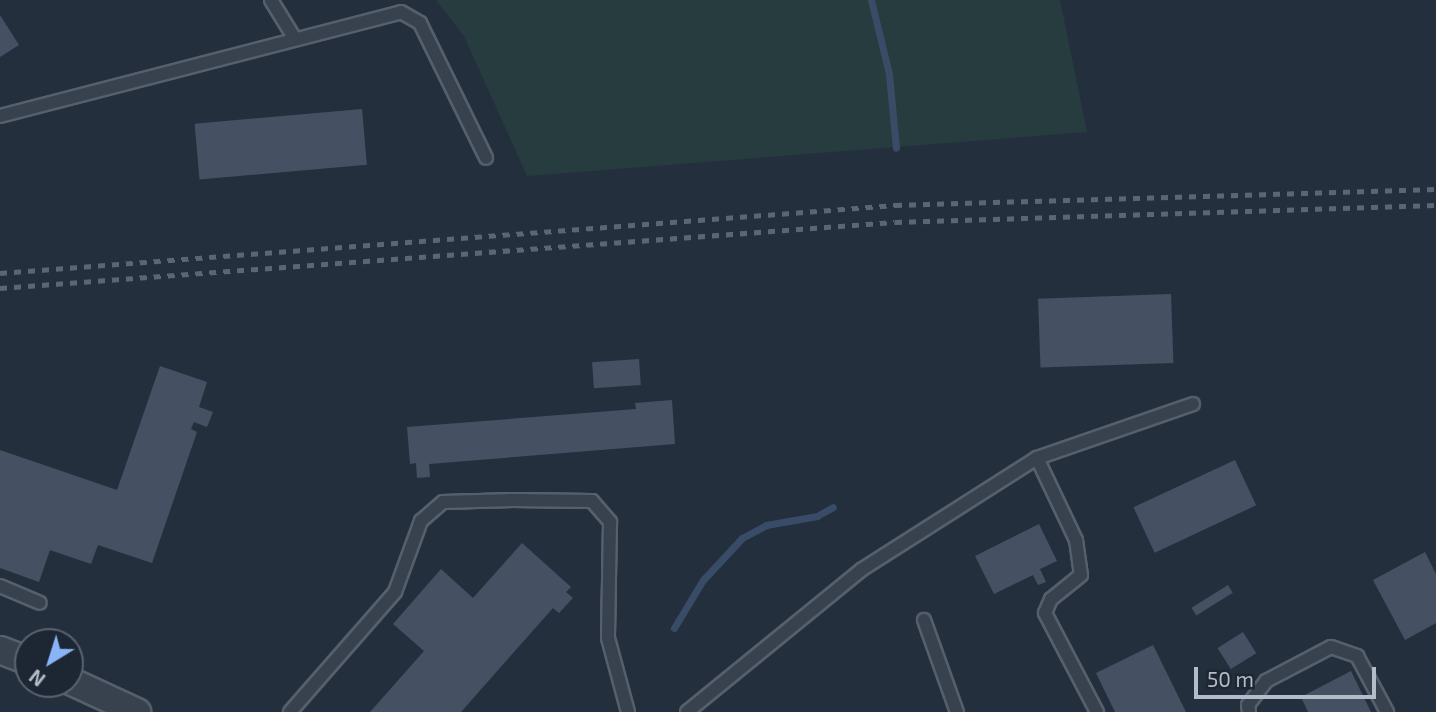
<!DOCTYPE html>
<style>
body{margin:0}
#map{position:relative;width:1436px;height:712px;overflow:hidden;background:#242f3e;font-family:"Exo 2",sans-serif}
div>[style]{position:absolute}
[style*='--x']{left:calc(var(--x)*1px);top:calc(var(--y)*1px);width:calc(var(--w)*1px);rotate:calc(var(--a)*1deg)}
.green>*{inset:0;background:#263c3f}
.stream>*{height:7px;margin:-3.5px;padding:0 3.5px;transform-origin:3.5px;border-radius:3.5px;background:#394c67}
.building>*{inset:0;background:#455162;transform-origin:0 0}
.roads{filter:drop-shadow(2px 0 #565f6c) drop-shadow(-2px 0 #565f6c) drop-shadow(0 2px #565f6c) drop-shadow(0 -2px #565f6c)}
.service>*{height:12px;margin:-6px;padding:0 6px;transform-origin:6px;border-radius:6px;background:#38414e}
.minor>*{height:26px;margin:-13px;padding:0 13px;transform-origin:13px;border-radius:13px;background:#38414e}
.rail>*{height:5px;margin-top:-2.5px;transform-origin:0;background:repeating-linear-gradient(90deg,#5a6575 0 7px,transparent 0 14px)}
span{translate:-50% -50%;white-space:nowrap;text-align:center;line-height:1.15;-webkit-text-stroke:6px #1d2633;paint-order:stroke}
.north{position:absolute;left:14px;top:628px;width:70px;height:70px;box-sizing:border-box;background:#1d2633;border:2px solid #59626f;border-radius:50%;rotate:218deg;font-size:19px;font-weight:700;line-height:28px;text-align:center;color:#b4bcc9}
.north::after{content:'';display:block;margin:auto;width:24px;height:32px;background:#8ab4f8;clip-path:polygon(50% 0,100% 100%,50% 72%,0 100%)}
.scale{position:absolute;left:1194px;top:667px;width:182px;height:32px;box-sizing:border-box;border:4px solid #b4bcc9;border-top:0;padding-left:9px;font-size:21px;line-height:24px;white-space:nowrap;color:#b4bcc9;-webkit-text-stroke:5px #1d2633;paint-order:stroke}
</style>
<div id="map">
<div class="green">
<i style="clip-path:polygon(436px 0,1060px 0,1087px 132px,527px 176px,464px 36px)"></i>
</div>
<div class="stream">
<i style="--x:871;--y:0;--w:76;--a:76.3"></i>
<i style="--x:889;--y:74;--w:74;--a:84.6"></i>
<i style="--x:674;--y:628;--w:56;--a:-58.9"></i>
<i style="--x:703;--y:580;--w:57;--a:-47.1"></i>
<i style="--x:742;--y:538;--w:27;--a:-28"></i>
<i style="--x:766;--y:525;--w:52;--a:-10"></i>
<i style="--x:817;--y:516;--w:18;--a:-29"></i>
</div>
<div class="building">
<i style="clip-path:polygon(0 15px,19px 45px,0 57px)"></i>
<i style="left:362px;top:109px;width:56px;height:168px;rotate:85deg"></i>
<i style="left:1171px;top:294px;width:69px;height:133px;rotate:88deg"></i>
<i style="left:639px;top:359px;width:26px;height:47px;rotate:86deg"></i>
<i style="clip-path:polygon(160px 366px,207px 382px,199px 407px,213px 412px,207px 427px,194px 422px,191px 429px,197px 432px,152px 563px,98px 545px,91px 564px,50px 550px,39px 582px,0 568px,0 450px,117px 490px)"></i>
<i style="clip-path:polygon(672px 400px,675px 444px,429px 464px,430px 477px,417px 478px,416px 463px,410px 464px,407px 427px,636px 409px,635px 403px)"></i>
<i style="left:1235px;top:460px;width:50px;height:112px;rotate:65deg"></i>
<i style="clip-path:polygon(1039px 524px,1057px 561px,1040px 569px,1046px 582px,1038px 585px,1033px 575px,994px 594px,975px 556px)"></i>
<i style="clip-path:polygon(522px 543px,571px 587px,566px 592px,573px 598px,559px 613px,553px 608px,461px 712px,370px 712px,424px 651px,393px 624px,441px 569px,473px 598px)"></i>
<i style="clip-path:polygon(1425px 552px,1436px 574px,1436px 623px,1405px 640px,1373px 580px)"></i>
<i style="left:1228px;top:585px;width:9px;height:43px;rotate:58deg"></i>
<i style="left:1243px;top:632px;width:25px;height:30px;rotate:58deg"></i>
<i style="clip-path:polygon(1153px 645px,1186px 712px,1115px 712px,1096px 673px)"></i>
<i style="clip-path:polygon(1351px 671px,1371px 712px,1308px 712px,1301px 697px)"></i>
</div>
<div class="roads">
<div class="service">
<i style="--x:271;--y:0;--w:46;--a:58.4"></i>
<i style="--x:0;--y:116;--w:414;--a:-14.5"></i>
<i style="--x:401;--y:12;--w:22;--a:30"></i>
<i style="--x:420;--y:23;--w:150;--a:63.9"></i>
<i style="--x:1037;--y:458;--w:165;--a:-19.1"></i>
<i style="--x:0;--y:586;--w:43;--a:23"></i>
<i style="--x:924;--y:620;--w:98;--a:70.3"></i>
<i style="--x:290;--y:712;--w:159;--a:-48.8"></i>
<i style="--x:395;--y:592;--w:76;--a:-69.9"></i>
<i style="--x:421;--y:521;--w:29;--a:-41"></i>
<i style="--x:443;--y:502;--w:70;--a:-1.6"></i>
<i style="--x:513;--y:500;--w:79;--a:0.7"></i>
<i style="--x:592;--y:501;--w:28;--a:49"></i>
<i style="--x:610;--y:522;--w:116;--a:91"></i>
<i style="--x:608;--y:638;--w:77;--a:74.9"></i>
<i style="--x:687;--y:712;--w:225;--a:-39.2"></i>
<i style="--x:861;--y:570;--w:209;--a:-32.5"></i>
<i style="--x:1037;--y:458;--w:91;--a:64.6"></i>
<i style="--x:1076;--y:540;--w:35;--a:82"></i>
<i style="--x:1081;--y:575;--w:38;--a:141"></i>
<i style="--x:1051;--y:599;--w:15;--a:113"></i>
<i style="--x:1045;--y:613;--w:112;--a:62.3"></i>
<i style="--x:1249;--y:712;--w:7;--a:-98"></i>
<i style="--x:1248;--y:705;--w:30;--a:-53"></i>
<i style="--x:1266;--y:681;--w:73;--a:-27.6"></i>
<i style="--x:1331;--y:647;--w:28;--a:19"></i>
<i style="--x:1357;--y:656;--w:64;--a:61.8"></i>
</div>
<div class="minor">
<i style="--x:0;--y:650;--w:30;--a:21"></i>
<i style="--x:70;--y:681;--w:74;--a:24.8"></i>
</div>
</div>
<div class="rail">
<i style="--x:0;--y:273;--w:898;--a:-4.34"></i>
<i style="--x:895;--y:205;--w:541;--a:-1.69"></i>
<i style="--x:0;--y:288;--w:897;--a:-4.22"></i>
<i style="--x:895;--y:222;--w:541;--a:-1.8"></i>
</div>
<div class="north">N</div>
<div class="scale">50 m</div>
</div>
